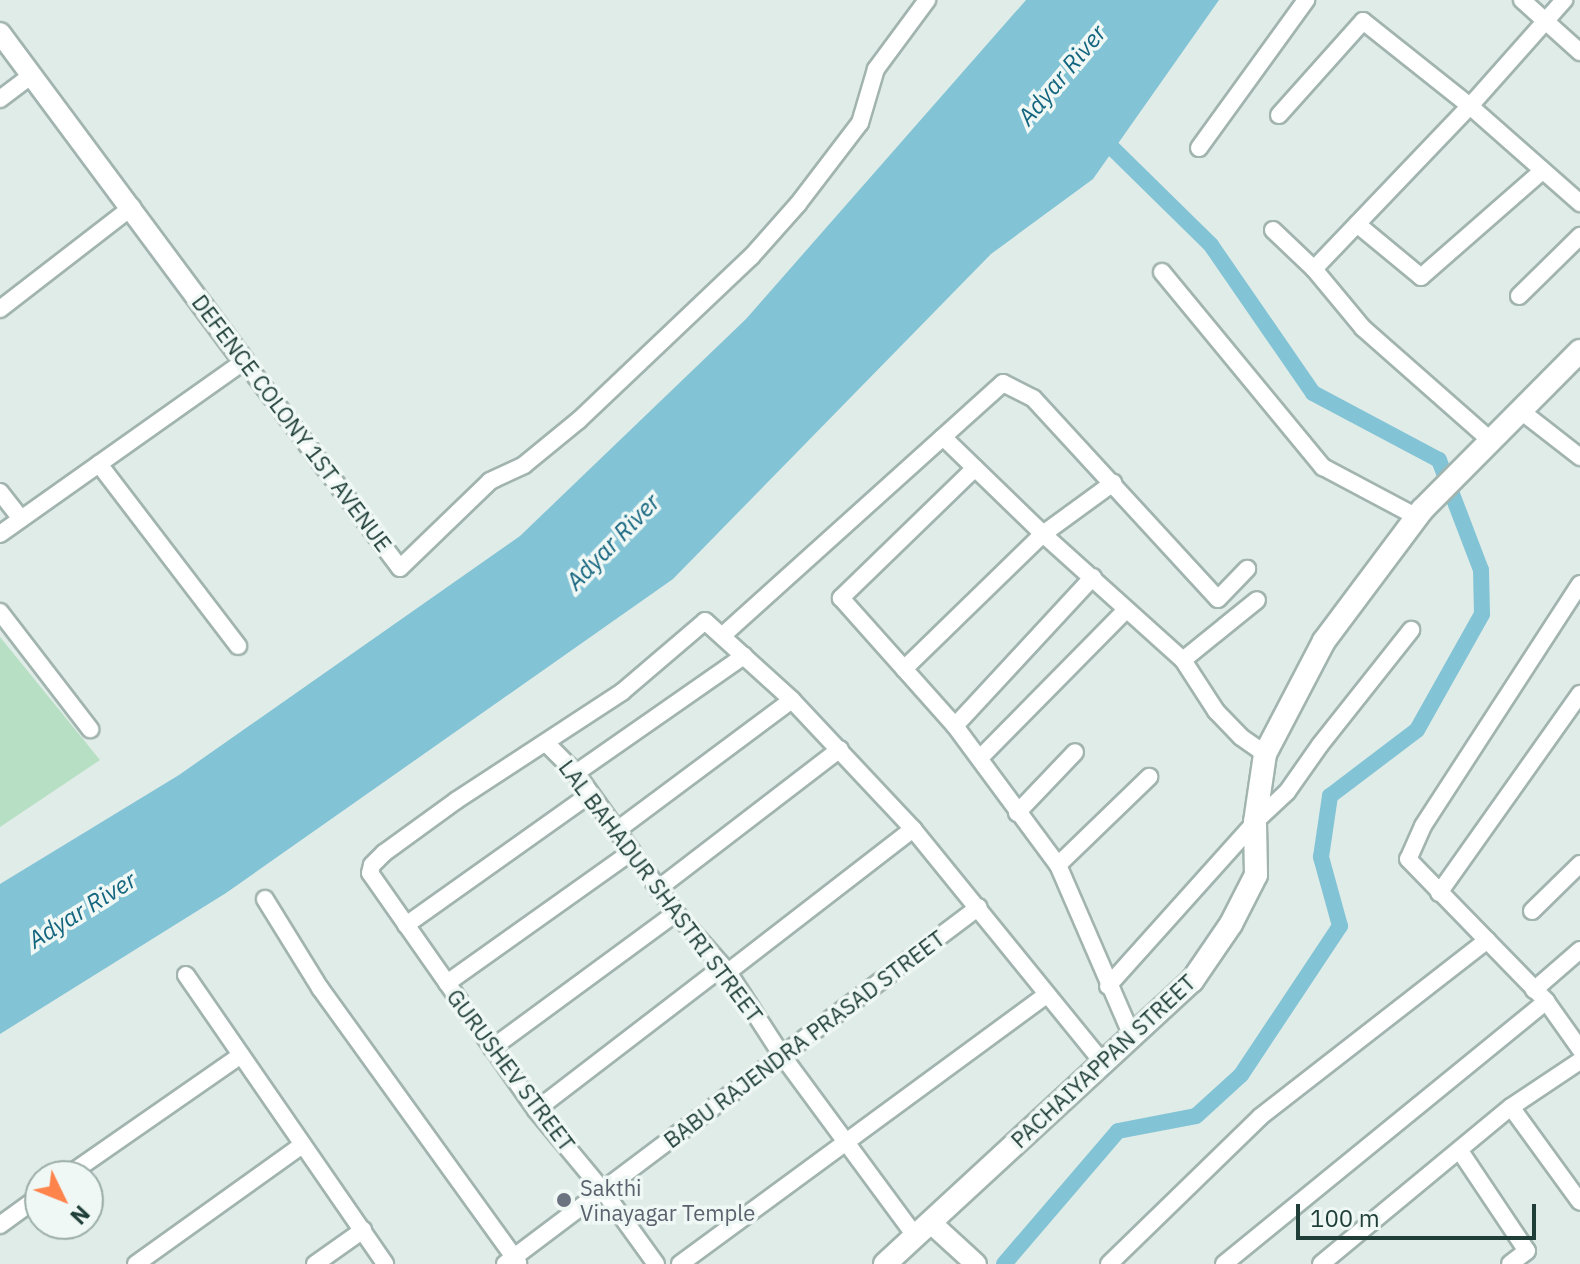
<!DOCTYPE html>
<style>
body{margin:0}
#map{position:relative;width:1580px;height:1264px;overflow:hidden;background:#e0ece7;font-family:"IBM Plex Sans",sans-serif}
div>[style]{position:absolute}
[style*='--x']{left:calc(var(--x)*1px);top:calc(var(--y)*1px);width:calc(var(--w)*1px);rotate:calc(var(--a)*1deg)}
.green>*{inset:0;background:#b6dfc4}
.water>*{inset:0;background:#82c3d6}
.canal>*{height:16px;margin:-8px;padding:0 8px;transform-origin:8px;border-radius:8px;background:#82c3d6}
.roads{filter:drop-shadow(2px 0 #a2b4af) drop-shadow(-2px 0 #a2b4af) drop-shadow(0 2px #a2b4af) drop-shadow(0 -2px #a2b4af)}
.minor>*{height:16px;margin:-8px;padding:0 8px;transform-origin:8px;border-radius:8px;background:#fff}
.tertiary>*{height:20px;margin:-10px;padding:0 10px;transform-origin:10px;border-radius:10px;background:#fff}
.secondary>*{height:22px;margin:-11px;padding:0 11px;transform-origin:11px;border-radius:11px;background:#fff}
.dots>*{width:22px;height:22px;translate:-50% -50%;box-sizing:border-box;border:4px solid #f0f8f5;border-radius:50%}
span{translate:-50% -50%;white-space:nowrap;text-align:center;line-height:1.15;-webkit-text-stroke:7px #f0f8f5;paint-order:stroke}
.street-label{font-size:22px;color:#1f3e38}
.worship-label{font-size:22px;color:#5b616d}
.left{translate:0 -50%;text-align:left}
.water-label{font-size:24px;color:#14657f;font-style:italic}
.north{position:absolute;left:24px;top:1160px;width:80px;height:80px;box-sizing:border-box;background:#f0f8f5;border:2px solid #9caea9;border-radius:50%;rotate:133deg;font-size:22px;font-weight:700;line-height:32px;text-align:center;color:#1f3e38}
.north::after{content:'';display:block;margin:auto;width:28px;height:36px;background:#fe844c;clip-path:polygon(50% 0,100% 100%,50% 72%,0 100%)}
.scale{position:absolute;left:1296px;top:1204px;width:240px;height:36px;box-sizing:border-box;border:4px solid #1f3e38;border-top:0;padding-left:10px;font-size:24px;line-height:28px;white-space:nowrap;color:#1f3e38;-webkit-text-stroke:6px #f0f8f5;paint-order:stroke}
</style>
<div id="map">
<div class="green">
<i style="clip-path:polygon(0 637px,100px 760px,0 827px)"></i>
</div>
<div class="water">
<i style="clip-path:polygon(1026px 0,1219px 0,1093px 179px,991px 254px,673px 579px,226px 893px,0 1034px,0 884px,179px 775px,520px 536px,746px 319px)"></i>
</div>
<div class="canal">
<i style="--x:1004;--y:1264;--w:175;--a:-49.4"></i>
<i style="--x:1118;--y:1131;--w:79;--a:-10.9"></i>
<i style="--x:1196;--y:1116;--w:61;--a:-42.3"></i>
<i style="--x:1241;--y:1075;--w:179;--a:-56.4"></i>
<i style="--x:1340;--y:926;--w:72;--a:-105.4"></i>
<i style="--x:1321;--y:857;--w:62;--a:-81.6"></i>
<i style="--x:1330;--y:796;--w:109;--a:-37.2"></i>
<i style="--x:1417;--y:730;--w:133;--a:-60.7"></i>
<i style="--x:1482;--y:614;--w:44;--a:-91.3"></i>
<i style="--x:1481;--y:570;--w:118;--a:-110.9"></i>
<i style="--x:1439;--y:460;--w:143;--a:-152"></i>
<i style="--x:1313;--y:393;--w:180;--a:-124.6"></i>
<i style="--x:1211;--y:245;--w:157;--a:-135.5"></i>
</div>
<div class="roads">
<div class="minor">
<i style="--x:1522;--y:0;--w:78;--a:41.9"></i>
<i style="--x:0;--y:99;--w:40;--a:-37"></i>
<i style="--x:1279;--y:115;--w:126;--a:-48.2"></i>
<i style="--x:1363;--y:21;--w:137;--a:38.5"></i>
<i style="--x:1470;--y:106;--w:147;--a:41.4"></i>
<i style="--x:1199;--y:148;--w:183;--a:-54.1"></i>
<i style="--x:1357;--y:224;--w:83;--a:39.6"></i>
<i style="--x:1421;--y:277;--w:161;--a:-41.2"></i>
<i style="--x:1273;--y:230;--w:57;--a:43.6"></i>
<i style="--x:1314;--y:269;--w:77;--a:50.3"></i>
<i style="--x:1363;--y:328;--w:171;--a:41.4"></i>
<i style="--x:1314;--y:269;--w:226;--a:-46.3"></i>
<i style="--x:1470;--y:106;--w:142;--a:-48.4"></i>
<i style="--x:1162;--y:272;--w:253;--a:50.5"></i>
<i style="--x:1323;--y:467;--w:106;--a:28"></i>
<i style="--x:1519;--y:296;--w:86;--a:-44.5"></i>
<i style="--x:0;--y:309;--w:167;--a:-37.7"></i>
<i style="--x:1521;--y:411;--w:75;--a:37.9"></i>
<i style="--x:943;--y:437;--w:139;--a:44.1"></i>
<i style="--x:1043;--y:534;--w:188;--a:42"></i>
<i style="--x:1183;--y:660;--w:61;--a:57.1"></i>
<i style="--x:1216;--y:711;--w:36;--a:46"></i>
<i style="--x:1241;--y:737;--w:29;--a:35"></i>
<i style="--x:99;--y:464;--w:229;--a:52.6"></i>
<i style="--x:975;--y:468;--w:187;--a:135.9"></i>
<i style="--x:841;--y:598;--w:171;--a:48.3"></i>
<i style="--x:955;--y:726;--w:173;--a:53.5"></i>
<i style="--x:1058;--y:865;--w:186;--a:66.6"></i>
<i style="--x:0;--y:492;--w:34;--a:52"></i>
<i style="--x:0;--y:534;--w:299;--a:-35.3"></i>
<i style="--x:244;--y:361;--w:259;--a:53"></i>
<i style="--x:400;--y:568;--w:125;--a:-44"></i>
<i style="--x:490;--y:481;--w:38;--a:-25"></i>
<i style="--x:524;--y:465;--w:71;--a:-39.3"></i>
<i style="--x:579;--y:420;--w:237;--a:-43.5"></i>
<i style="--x:751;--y:257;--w:71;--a:-48.4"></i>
<i style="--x:798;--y:204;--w:102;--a:-52.6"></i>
<i style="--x:860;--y:123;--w:56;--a:-73.5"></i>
<i style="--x:876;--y:69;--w:86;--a:-53.5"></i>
<i style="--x:1580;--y:584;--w:288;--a:123"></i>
<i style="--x:1423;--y:826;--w:36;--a:114"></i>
<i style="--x:1408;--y:859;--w:198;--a:45.8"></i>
<i style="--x:1546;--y:1001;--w:59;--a:54.7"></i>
<i style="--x:0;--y:612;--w:148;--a:52.4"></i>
<i style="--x:722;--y:636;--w:378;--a:-42"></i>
<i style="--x:1003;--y:383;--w:34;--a:27"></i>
<i style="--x:1033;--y:398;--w:273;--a:47.4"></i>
<i style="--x:1218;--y:599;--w:42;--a:-46"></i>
<i style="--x:1183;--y:660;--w:95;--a:-39"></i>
<i style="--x:904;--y:669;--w:194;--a:-44.2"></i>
<i style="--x:1043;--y:534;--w:87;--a:-36.1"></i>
<i style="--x:955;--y:726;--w:203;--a:-47.2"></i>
<i style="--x:546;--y:743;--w:42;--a:45"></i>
<i style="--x:576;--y:773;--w:172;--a:54.5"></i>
<i style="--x:676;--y:913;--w:79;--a:48.6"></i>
<i style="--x:728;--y:972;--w:98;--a:57.1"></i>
<i style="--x:781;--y:1054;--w:226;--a:53.6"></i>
<i style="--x:980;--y:758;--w:208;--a:-45.4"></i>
<i style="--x:576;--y:773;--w:205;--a:-34.9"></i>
<i style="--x:1017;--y:813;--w:84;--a:-46.4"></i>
<i style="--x:616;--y:831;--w:219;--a:-36.7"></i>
<i style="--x:1058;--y:865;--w:127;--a:-44"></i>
<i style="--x:659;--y:888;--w:228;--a:-37.5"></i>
<i style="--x:1439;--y:893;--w:244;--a:-54.7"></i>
<i style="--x:265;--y:899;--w:105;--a:58.3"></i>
<i style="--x:320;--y:988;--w:339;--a:54.2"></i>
<i style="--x:1532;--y:911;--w:67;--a:-44.4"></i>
<i style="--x:406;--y:925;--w:224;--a:-35.4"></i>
<i style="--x:186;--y:975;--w:351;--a:55.4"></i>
<i style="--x:447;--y:983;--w:226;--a:-35.4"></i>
<i style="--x:1108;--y:986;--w:220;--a:-48.1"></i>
<i style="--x:1255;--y:822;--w:44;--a:-43.2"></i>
<i style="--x:1287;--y:792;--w:57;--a:-54.9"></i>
<i style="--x:1320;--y:745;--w:147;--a:-51.6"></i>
<i style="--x:1534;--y:990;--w:61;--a:-41"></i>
<i style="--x:492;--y:1048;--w:228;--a:-36.3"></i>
<i style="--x:1511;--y:1107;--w:117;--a:54"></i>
<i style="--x:536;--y:1110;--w:222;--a:-37.5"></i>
<i style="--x:712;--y:975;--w:16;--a:-11"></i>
<i style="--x:728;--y:972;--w:234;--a:-37.7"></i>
<i style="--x:1460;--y:1151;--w:120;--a:56.2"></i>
<i style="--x:1527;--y:1251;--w:21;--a:143"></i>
<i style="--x:67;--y:1176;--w:212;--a:-34.8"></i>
<i style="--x:0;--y:1225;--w:49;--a:-35.9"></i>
<i style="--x:136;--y:1264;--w:204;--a:-35.6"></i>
<i style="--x:315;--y:1264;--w:59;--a:-35.3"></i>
<i style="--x:505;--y:1264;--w:593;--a:-36.99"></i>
<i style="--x:656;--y:1264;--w:89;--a:-125.8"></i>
<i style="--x:604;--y:1192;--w:107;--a:-129.7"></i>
<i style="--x:536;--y:1110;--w:289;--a:-125"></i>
<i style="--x:370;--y:873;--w:8;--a:-76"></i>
<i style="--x:372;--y:865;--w:17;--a:-45"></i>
<i style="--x:384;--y:853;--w:90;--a:-36"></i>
<i style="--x:457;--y:800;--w:197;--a:-33.2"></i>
<i style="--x:622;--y:692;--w:109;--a:-40.5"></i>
<i style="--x:705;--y:621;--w:118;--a:42.2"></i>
<i style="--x:792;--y:700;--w:177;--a:46.8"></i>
<i style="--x:913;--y:829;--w:301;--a:50.9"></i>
<i style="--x:680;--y:1264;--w:454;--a:-36.3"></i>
<i style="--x:1109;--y:1264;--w:211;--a:-44.2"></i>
<i style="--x:1260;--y:1117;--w:288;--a:-37.9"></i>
<i style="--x:1224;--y:1264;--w:416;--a:-39.2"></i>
<i style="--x:1321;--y:1264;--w:246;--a:-39.6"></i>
<i style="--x:1511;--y:1107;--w:83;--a:-33.7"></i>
</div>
<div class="tertiary">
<i style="--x:0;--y:33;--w:409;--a:53.4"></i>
<i style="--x:930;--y:1222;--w:62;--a:42.4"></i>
</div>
<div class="secondary">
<i style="--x:885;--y:1264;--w:418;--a:-42.7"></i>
<i style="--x:1192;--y:981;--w:69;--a:-55.6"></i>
<i style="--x:1231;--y:924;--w:55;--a:-63"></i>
<i style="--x:1256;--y:875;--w:53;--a:-91.1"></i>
<i style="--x:1255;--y:822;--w:69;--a:-81.6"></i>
<i style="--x:1265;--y:754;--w:127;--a:-62.4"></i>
<i style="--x:1324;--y:641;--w:164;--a:-53.2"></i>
<i style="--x:1422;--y:510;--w:224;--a:-45.2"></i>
</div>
</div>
<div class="dots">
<i style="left:564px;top:1200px;background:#6b7280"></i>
</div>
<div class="street-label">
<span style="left:292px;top:423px;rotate:53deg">DEFENCE COLONY 1ST AVENUE</span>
<span style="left:661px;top:891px;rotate:53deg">LAL BAHADUR SHASTRI STREET</span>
<span style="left:804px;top:1039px;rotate:-37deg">BABU RAJENDRA PRASAD STREET</span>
<span style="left:1103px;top:1061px;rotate:-43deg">PACHAIYAPPAN STREET</span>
<span style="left:511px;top:1070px;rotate:53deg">GURUSHEV STREET</span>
</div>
<div class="worship-label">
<span class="left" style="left:580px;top:1200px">Sakthi<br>Vinayagar Temple</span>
</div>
<div class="water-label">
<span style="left:1062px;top:75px;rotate:-50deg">Adyar River</span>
<span style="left:613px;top:542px;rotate:-46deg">Adyar River</span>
<span style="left:82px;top:910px;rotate:-32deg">Adyar River</span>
</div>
<div class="north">N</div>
<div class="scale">100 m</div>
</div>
